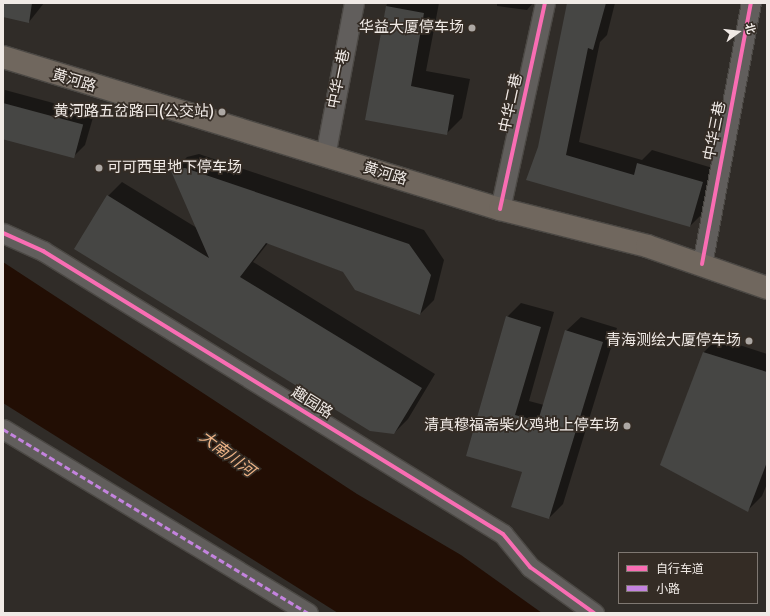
<!DOCTYPE html>
<meta charset="utf-8">
<style>
body{margin:0}
#map{position:relative;width:770px;height:616px;overflow:hidden;background:#302c28;font-family:Signika,"Noto Sans SC",sans-serif}
div>[style]{position:absolute}
[style*='--x']{left:calc(var(--x)*1px);top:calc(var(--y)*1px);width:calc(var(--w)*1px);rotate:calc(var(--a)*1deg)}
.water>*{inset:0;background:#220e04}
.shadow>*{inset:0;background:#0007}
.building>*{inset:0;background:#464644;transform-origin:0 0}
.roads{filter:drop-shadow(1px 0 #4b4844) drop-shadow(-1px 0 #4b4844) drop-shadow(0 1px #4b4844) drop-shadow(0 -1px #4b4844)}
.minor>*{height:19px;margin:-9.5px;padding:0 9.5px;transform-origin:9.5px;border-radius:9.5px;background:#615e5c}
.major>*{height:22px;margin:-11px;padding:0 11px;transform-origin:11px;border-radius:11px;background:#70675e}
.quiet>*{height:3px;margin-top:-1.5px;transform-origin:0;background:repeating-linear-gradient(90deg,#c483df 0 6px,transparent 0 9px)}
.cycleway>*{height:4px;margin:-2px;padding:0 2px;transform-origin:2px;border-radius:2px;background:#f96db3}
.dots>*{width:11px;height:11px;translate:-50% -50%;box-sizing:border-box;border:2px solid #342c25;border-radius:50%}
span{translate:-50% -50%;white-space:nowrap;text-align:center;line-height:1.15;-webkit-text-stroke:3.5px #342c25;paint-order:stroke}
.poi-label{font-size:15px;color:#f0eae6}
.right{translate:-100% -50%;text-align:right}
.left{translate:0 -50%;text-align:left}
.street-label{font-size:15px;color:#f0eae6}
.water-label{font-size:16px;color:#eeb386;font-style:italic}
.frame{position:absolute;inset:0;border:4px solid #f0eae6;pointer-events:none}
.legend{position:absolute;left:618px;top:552px;width:140px;height:52px;box-sizing:border-box;background:#342c25;border:1px solid #7f7872;margin:0;padding:5px 7px;list-style:none;font-size:12px;color:#f0eae6}
.legend li{display:flex;align-items:center;gap:8px;height:20px}
.legend b{width:20px;border:1px solid #7f7872}
.north{position:absolute;left:718px;top:12px;width:40px;height:40px;-webkit-text-stroke:3px #342c25;paint-order:stroke;rotate:75deg;font-size:11px;font-weight:700;line-height:16px;text-align:center;color:#f0eae6}
.north::after{content:'';display:block;margin:auto;width:14px;height:18px;background:#f0eae6;clip-path:polygon(50% 0,100% 100%,50% 72%,0 100%)}
</style>
<div id="map">
<div class="water">
<i style="clip-path:polygon(3px 262px,357px 494px,461px 555px,542px 613px,338px 613px,3px 403px)"></i>
</div>
<div class="shadow">
<i style="clip-path:polygon(3px 3px,44px 3px,29px 22px,3px 16px)"></i>
<i style="clip-path:polygon(387px 3px,439px 3px,426px 71px,470px 79px,462px 118px,446px 134px,366px 119px)"></i>
<i style="clip-path:polygon(497px 3px,533px 3px,527px 10px,497px 6px)"></i>
<i style="clip-path:polygon(568px 3px,615px 3px,607px 35px,600px 42px,579px 142px,642px 160px,652px 150px,716px 169px,704px 212px,690px 226px,539px 147px)"></i>
<i style="clip-path:polygon(5px 90px,94px 114px,85px 145px,74px 156px,3px 137px)"></i>
<i style="clip-path:polygon(199px 154px,424px 230px,444px 260px,434px 300px,420px 314px,356px 289px,344px 272px,268px 243px,253px 262px,435px 374px,408px 419px,394px 433px,108px 196px,122px 182px,197px 228px,172px 172px,187px 157px)"></i>
<i style="clip-path:polygon(521px 303px,554px 312px,529px 401px,544px 405px,566px 331px,581px 317px,617px 328px,563px 504px,549px 518px,523px 472px,467px 455px,507px 317px)"></i>
<i style="clip-path:polygon(718px 338px,767px 354px,767px 484px,762px 496px,748px 510px,703px 353px)"></i>
</div>
<div class="building">
<i style="clip-path:polygon(3px 3px,32px 3px,29px 23px,3px 17px)"></i>
<i style="clip-path:polygon(567px 3px,606px 3px,593px 50px,588px 48px,566px 155px,634px 175px,637px 163px,703px 182px,690px 227px,526px 180px,538px 147px)"></i>
<i style="clip-path:polygon(386px 6px,424px 13px,411px 86px,454px 95px,447px 135px,365px 120px)"></i>
<i style="left:3px;top:103px;width:83px;height:35px;rotate:15deg"></i>
<i style="clip-path:polygon(185px 168px,409px 244px,431px 275px,420px 315px,355px 290px,343px 272px,266px 243px,240px 277px,422px 388px,394px 434px,370px 431px,74px 249px,107px 195px,209px 258px,171px 171px)"></i>
<i style="clip-path:polygon(506px 316px,541px 327px,515px 415px,538px 421px,565px 330px,603px 342px,549px 519px,511px 507px,522px 472px,466px 456px)"></i>
<i style="clip-path:polygon(703px 352px,767px 372px,767px 462px,748px 512px,660px 465px)"></i>
</div>
<div class="roads">
<div class="minor">
<i style="--x:325;--y:156;--w:156;--a:-79.3"></i>
<i style="--x:500;--y:209;--w:211;--a:-77.7"></i>
<i style="--x:3;--y:233;--w:44;--a:24.2"></i>
<i style="--x:43;--y:251;--w:540;--a:31.6"></i>
<i style="--x:503;--y:534;--w:43;--a:50.7"></i>
<i style="--x:530;--y:567;--w:79;--a:35.7"></i>
<i style="--x:702;--y:264;--w:266;--a:-79.4"></i>
<i style="--x:3;--y:429;--w:356;--a:31.1"></i>
</div>
<div class="major">
<i style="--x:3;--y:57;--w:520;--a:17.01"></i>
<i style="--x:500;--y:209;--w:152;--a:14.1"></i>
<i style="--x:647;--y:246;--w:127;--a:19.3"></i>
</div>
</div>
<div class="quiet">
<i style="--x:3;--y:429;--w:356;--a:31.1"></i>
</div>
<div class="cycleway">
<i style="--x:500;--y:209;--w:211;--a:-77.7"></i>
<i style="--x:3;--y:233;--w:44;--a:24.2"></i>
<i style="--x:43;--y:251;--w:540;--a:31.6"></i>
<i style="--x:503;--y:534;--w:43;--a:50.7"></i>
<i style="--x:530;--y:567;--w:79;--a:35.7"></i>
<i style="--x:702;--y:264;--w:266;--a:-79.4"></i>
</div>
<div class="dots">
<i style="left:472px;top:28px;background:#ada8a4"></i>
<i style="left:222px;top:112px;background:#ada8a4"></i>
<i style="left:99px;top:168px;background:#ada8a4"></i>
<i style="left:749px;top:341px;background:#ada8a4"></i>
<i style="left:627px;top:426px;background:#ada8a4"></i>
</div>
<div class="poi-label">
<span class="right" style="left:464px;top:28px">华益大厦停车场</span>
<span class="right" style="left:214px;top:112px">黄河路五岔路口(公交站)</span>
<span class="left" style="left:107px;top:168px">可可西里地下停车场</span>
<span class="right" style="left:741px;top:341px">青海测绘大厦停车场</span>
<span class="right" style="left:619px;top:426px">清真穆福斋柴火鸡地上停车场</span>
</div>
<div class="street-label">
<span style="left:339px;top:79px;rotate:-79deg">中华一巷</span>
<span style="left:74px;top:81px;rotate:17deg">黄河路</span>
<span style="left:511px;top:103px;rotate:-78deg">中华二巷</span>
<span style="left:715px;top:131px;rotate:-79deg">中华三巷</span>
<span style="left:385px;top:174px;rotate:17deg">黄河路</span>
<span style="left:312px;top:403px;rotate:32deg">趣园路</span>
</div>
<div class="water-label">
<span style="left:227px;top:454px;rotate:37deg">大南川河</span>
</div>
<div class="frame"></div>
<ul class="legend">
<li><b style="height:5px;background:#f96db3"></b>自行车道</li>
<li><b style="height:5px;background:#c483df"></b>小路</li>
</ul>
<div class="north">北</div>
</div>
